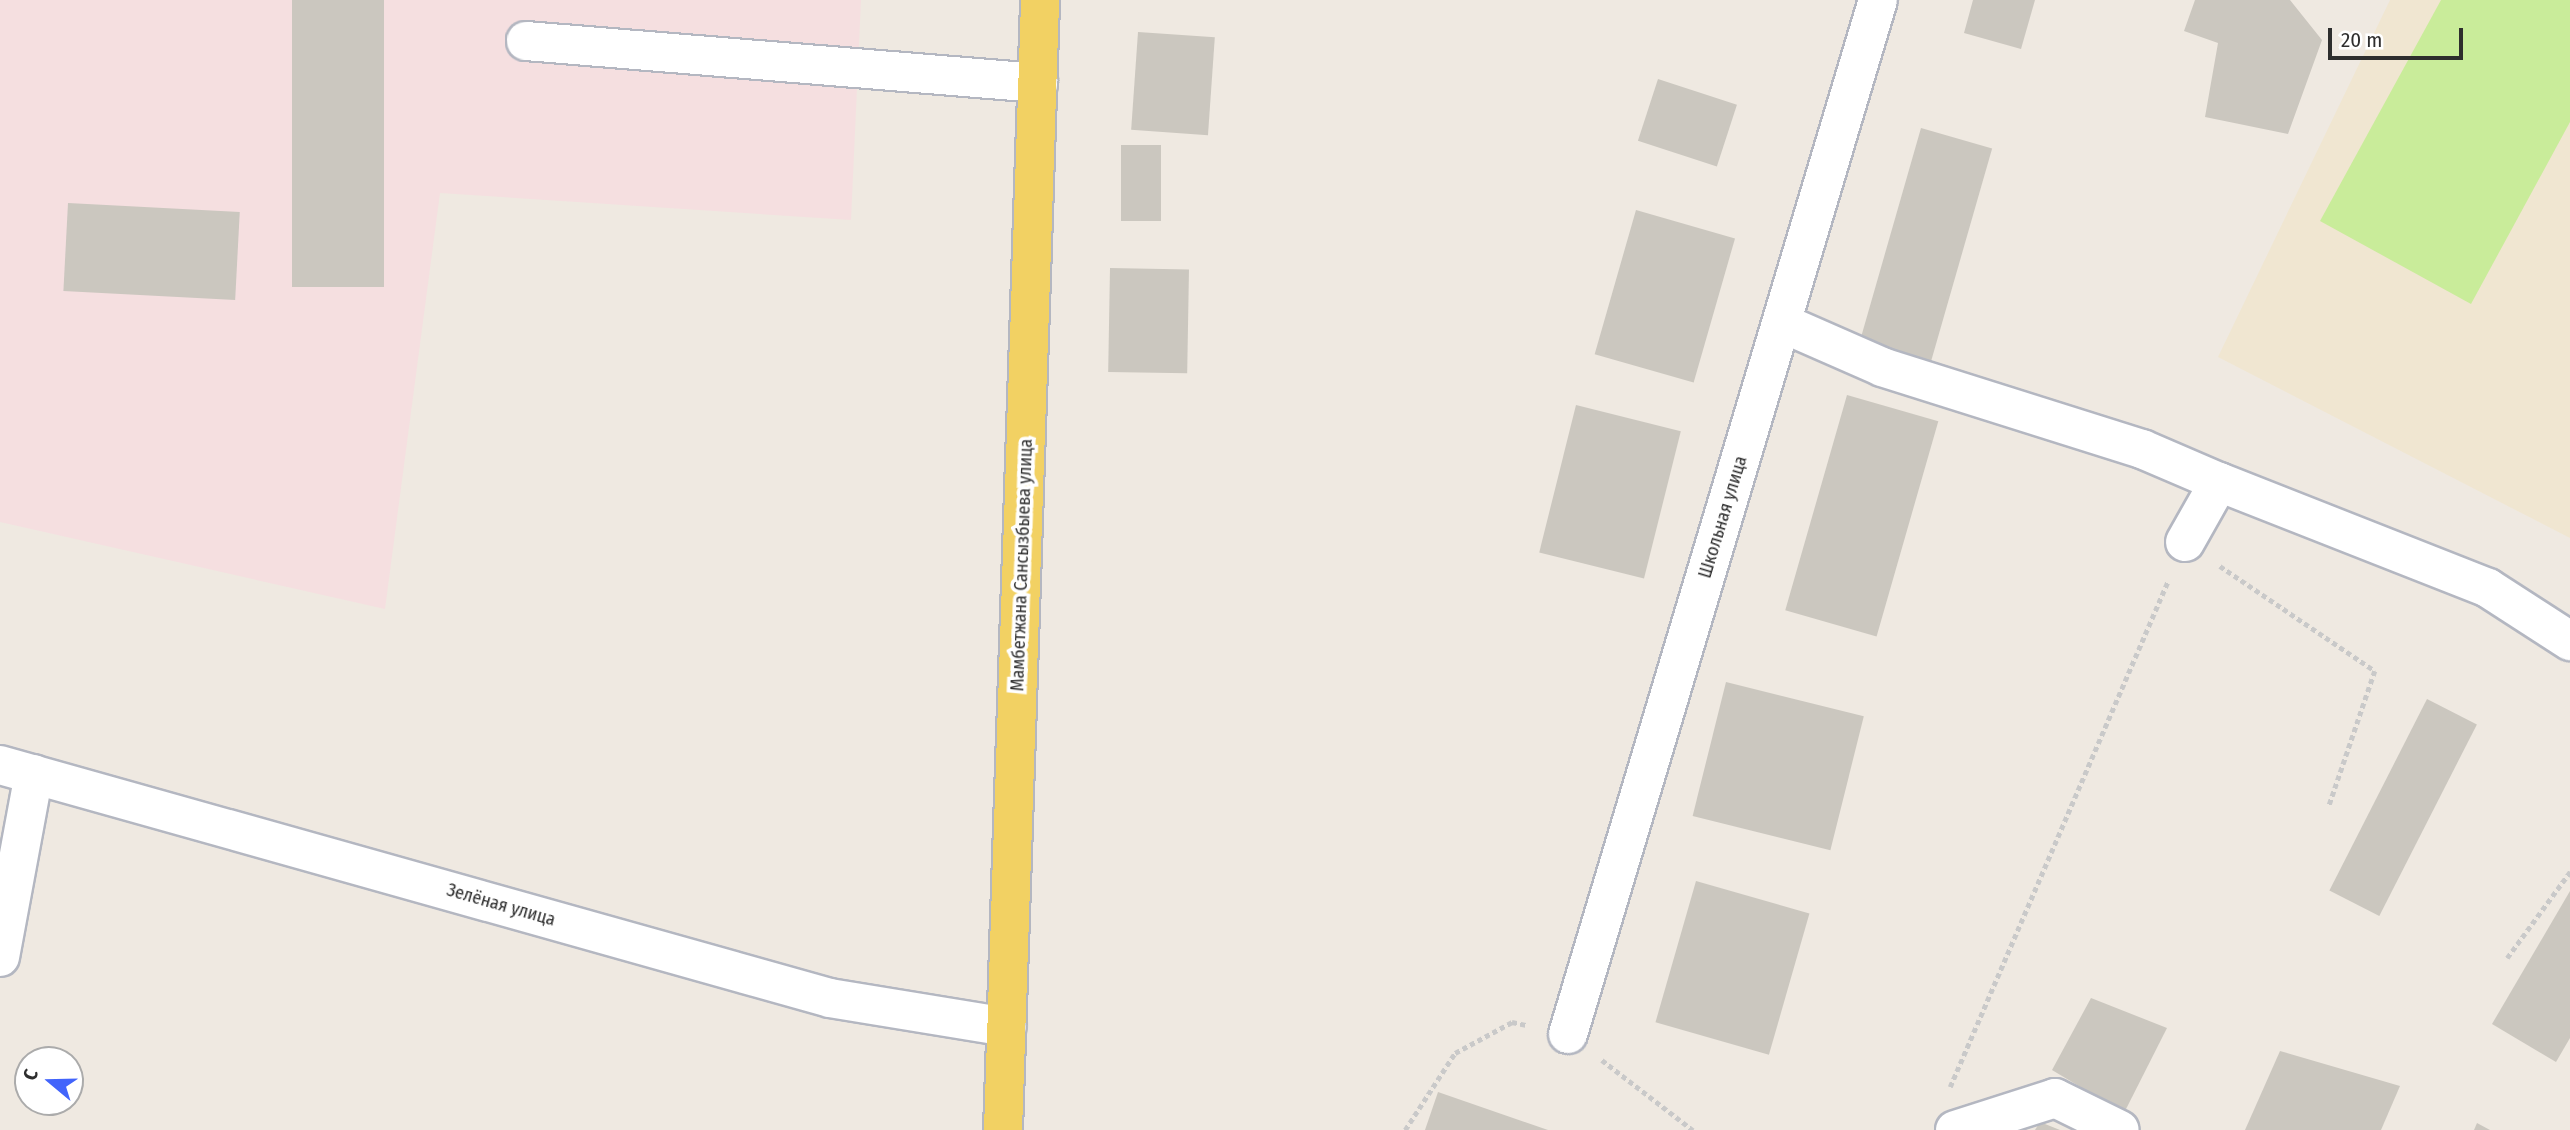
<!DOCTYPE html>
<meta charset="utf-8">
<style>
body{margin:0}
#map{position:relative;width:2570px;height:1130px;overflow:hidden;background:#efe9e1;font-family:"Fira Sans Condensed",sans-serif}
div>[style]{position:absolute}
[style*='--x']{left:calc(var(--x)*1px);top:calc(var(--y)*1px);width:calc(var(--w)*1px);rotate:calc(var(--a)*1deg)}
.education>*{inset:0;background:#f0e6d1}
.medical>*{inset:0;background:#f5dfe0}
.pitch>*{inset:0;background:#c9ec9a}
.building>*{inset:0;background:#cbc7bf;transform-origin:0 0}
.path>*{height:4.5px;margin-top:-2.25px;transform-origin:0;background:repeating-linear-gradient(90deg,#c9c9c9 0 5px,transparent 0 8.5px)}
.roads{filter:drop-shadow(2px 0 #b4b7c1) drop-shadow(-2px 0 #b4b7c1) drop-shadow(0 2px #b4b7c1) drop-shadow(0 -2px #b4b7c1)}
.minor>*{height:38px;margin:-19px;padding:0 19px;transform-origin:19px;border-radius:19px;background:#fff}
.major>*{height:38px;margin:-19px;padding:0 19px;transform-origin:19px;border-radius:19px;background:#f2d163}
span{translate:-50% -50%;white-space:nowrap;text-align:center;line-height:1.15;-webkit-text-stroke:7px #fff;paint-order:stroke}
.street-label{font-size:18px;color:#2e2e2e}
.north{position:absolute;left:14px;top:1046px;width:70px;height:70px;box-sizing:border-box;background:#fff;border:2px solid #ababab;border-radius:50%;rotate:289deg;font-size:19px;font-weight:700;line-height:28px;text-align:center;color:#2e2e2e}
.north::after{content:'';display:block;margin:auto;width:24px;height:32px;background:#4264fb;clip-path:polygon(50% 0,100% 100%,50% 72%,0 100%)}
.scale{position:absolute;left:2328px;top:28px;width:135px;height:32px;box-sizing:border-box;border:4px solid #2e2e2e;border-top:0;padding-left:9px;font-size:21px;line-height:24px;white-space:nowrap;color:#2e2e2e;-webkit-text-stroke:5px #fff;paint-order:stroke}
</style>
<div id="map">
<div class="education">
<i style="clip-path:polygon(2390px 0,2570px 0,2570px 538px,2218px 357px)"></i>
</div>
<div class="medical">
<i style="clip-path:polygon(0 0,861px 0,851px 220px,440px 193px,385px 609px,0 522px)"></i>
</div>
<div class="pitch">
<i style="clip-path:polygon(2441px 0,2570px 0,2570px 122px,2471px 304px,2320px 221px)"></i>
</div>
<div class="building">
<i style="left:292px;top:0;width:92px;height:287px"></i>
<i style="clip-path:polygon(1973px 0,2035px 0,2021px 49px,1964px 33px)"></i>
<i style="clip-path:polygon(2195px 0,2290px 0,2322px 40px,2288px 134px,2205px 117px,2218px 43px,2184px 31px)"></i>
<i style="left:1138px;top:32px;width:77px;height:98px;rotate:4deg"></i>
<i style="left:1658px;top:79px;width:83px;height:65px;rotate:18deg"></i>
<i style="left:1921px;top:128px;width:74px;height:221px;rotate:16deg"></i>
<i style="left:1161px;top:145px;width:76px;height:40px;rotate:90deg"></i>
<i style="left:68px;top:203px;width:172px;height:88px;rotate:3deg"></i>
<i style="left:1636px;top:210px;width:103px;height:150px;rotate:16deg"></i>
<i style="left:1110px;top:268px;width:79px;height:104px;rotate:1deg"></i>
<i style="left:1847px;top:395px;width:95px;height:224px;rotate:16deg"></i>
<i style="left:1576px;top:405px;width:108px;height:152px;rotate:14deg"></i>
<i style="left:1726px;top:682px;width:142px;height:138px;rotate:14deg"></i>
<i style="left:2427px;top:699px;width:56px;height:215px;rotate:27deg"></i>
<i style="left:1696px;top:881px;width:118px;height:147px;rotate:16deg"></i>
<i style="clip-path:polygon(2570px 891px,2570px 1038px,2556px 1062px,2492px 1024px)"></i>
<i style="clip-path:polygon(2091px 998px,2167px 1028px,2124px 1113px,2052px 1070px)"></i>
<i style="clip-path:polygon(2280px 1051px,2400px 1086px,2381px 1130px,2245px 1130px)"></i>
<i style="clip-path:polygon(1438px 1092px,1548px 1130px,1425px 1130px)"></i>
<i style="clip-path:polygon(2040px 1122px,2060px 1130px,2035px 1130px)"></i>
<i style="clip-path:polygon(2477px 1123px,2490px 1130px,2474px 1130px)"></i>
</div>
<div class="path">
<i style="--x:2220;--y:566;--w:187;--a:34.1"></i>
<i style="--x:2375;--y:671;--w:143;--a:108.8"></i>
<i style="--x:2507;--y:958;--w:107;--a:-53.8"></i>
<i style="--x:1602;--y:1060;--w:115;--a:37.6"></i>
<i style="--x:1950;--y:1087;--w:551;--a:-66.69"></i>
<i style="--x:1405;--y:1130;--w:92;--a:-57"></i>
<i style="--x:1455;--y:1053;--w:65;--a:-28.5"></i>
<i style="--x:1512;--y:1022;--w:14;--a:12"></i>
</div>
<div class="roads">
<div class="minor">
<i style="--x:526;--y:41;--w:514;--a:4.69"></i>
<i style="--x:1782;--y:323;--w:109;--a:23.7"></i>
<i style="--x:1882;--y:367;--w:273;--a:17.5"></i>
<i style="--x:2142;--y:449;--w:84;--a:23.2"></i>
<i style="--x:2219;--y:482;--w:69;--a:119.5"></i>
<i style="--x:2219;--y:482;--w:289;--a:21.5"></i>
<i style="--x:2488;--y:588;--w:98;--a:32.9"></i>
<i style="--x:0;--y:765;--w:862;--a:15.68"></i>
<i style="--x:830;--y:998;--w:179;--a:9.3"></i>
<i style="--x:0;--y:957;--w:186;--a:-79.5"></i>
<i style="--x:1568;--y:1034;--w:1079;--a:-73.31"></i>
<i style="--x:1955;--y:1130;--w:105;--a:-17.7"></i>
<i style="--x:2055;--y:1098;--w:72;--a:26.2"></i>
</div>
<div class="major">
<i style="--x:1003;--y:1130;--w:1131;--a:-88.12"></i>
</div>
</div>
<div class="street-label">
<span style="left:1723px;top:517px;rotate:-73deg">Школьная улица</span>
<span style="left:1022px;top:565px;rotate:-88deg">Мамбетжана Сансызбыева улица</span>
<span style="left:501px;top:905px;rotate:16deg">Зелёная улица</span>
</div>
<div class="north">С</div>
<div class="scale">20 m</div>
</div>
